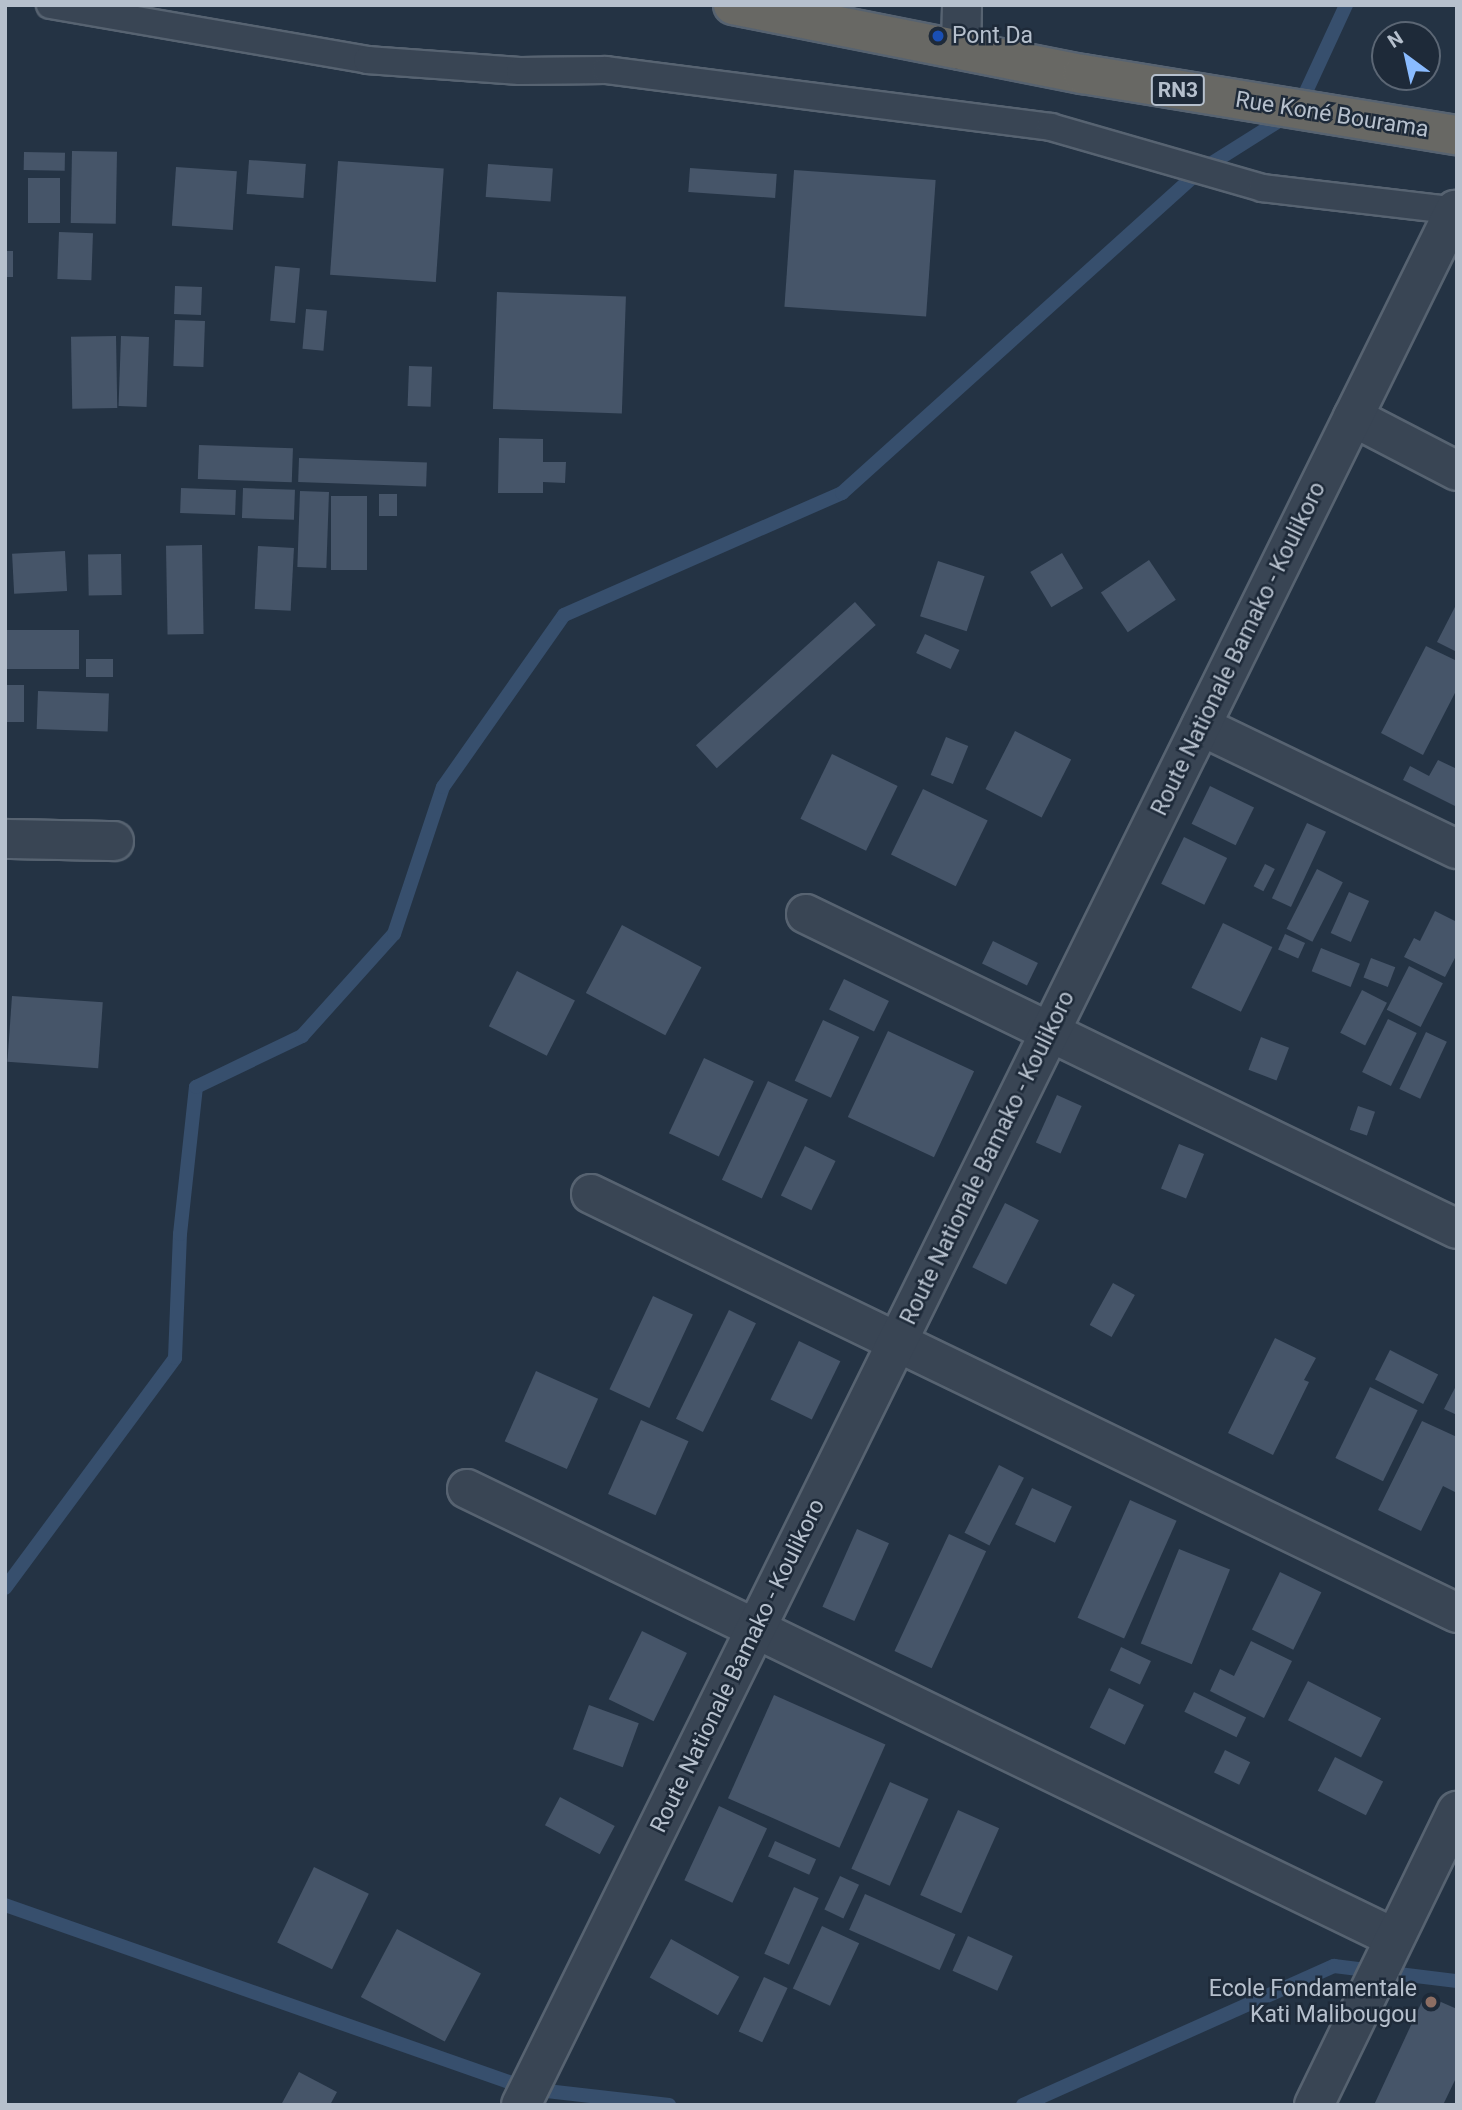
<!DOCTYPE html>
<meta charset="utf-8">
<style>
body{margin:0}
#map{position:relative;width:1462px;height:2110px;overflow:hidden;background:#243344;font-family:Roboto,sans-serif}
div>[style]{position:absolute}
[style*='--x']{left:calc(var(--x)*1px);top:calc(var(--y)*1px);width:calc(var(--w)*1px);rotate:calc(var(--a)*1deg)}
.stream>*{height:14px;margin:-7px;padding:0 7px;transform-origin:7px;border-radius:7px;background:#374f6d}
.building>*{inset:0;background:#465569;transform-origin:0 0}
.roads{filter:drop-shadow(2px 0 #576371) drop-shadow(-2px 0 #576371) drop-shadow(0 2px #576371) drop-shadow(0 -2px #576371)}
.service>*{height:26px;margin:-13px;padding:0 13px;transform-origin:13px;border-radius:13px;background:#394554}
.minor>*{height:38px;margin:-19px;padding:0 19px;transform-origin:19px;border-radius:19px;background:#394554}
.trunk>*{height:38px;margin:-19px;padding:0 19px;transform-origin:19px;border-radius:19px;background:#686864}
.dots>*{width:19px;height:19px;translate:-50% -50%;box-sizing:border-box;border:4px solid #1e2a39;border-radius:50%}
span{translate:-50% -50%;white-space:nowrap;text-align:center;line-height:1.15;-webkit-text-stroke:5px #1e2a39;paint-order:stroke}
.shield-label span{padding:2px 5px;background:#1e2a39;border:2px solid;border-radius:5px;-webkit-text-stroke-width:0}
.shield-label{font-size:21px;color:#b6c0cd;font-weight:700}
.poi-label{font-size:23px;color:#b6c0cd}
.left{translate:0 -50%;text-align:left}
.right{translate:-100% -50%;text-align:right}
.street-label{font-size:23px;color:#b6c0cd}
.frame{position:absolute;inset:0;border:7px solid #b6c0cd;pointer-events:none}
.north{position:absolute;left:1371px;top:21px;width:70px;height:70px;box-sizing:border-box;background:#1e2a39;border:2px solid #5b6674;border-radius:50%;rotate:327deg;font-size:19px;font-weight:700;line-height:28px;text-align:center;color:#b6c0cd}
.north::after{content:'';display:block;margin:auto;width:24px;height:32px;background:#8abbff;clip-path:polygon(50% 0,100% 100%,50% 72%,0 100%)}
</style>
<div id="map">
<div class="stream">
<i style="--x:5;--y:1588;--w:286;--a:-53.5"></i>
<i style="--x:175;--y:1358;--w:124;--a:-87.7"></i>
<i style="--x:180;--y:1234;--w:148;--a:-83.8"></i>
<i style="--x:196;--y:1087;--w:118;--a:-25.7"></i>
<i style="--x:302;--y:1036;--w:137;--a:-48"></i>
<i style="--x:394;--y:934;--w:155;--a:-71.6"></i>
<i style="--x:443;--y:787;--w:210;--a:-54.9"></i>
<i style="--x:564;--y:615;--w:304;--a:-23.7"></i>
<i style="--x:842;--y:493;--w:483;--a:-42"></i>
<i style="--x:1201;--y:170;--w:115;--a:-32.2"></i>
<i style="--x:1298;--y:109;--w:115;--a:-65.2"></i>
<i style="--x:5;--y:1905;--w:555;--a:19.35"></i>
<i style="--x:529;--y:2089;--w:141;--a:6.5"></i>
<i style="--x:1023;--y:2105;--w:341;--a:-24.1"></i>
<i style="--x:1334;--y:1966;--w:124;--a:7"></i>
</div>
<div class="building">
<i style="left:72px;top:151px;width:45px;height:72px;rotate:1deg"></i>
<i style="left:24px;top:152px;width:41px;height:18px;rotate:1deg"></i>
<i style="left:249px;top:160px;width:57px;height:34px;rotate:4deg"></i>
<i style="left:338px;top:161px;width:106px;height:114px;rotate:4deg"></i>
<i style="left:488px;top:164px;width:65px;height:33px;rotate:4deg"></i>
<i style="left:176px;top:167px;width:61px;height:59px;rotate:4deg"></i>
<i style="left:690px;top:168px;width:87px;height:24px;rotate:4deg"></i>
<i style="left:794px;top:170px;width:142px;height:137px;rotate:4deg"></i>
<i style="left:28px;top:178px;width:32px;height:45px"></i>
<i style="left:59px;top:232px;width:34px;height:47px;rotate:2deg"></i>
<i style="left:5px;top:251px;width:8px;height:26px"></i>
<i style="left:275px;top:266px;width:25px;height:55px;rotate:5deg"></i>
<i style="left:175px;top:286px;width:27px;height:28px;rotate:2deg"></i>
<i style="left:497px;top:292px;width:129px;height:117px;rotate:2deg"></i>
<i style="left:306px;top:309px;width:21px;height:40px;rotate:5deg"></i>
<i style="left:175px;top:320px;width:30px;height:46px;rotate:2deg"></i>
<i style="left:116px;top:336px;width:72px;height:45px;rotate:89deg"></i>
<i style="left:121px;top:336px;width:28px;height:70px;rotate:2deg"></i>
<i style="left:409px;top:366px;width:23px;height:40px;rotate:2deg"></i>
<i style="clip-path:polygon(499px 438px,543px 439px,543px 462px,566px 462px,565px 483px,543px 482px,543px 493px,498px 493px)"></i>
<i style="left:199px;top:445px;width:94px;height:34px;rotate:2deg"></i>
<i style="left:299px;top:458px;width:128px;height:24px;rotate:2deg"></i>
<i style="left:181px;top:488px;width:55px;height:25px;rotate:2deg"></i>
<i style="left:243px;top:488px;width:52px;height:30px;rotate:2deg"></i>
<i style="left:300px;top:491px;width:29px;height:76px;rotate:2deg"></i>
<i style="left:379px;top:494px;width:18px;height:22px"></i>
<i style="left:331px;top:496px;width:36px;height:74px"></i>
<i style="left:202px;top:545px;width:89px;height:36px;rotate:89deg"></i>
<i style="left:258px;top:546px;width:36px;height:63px;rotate:3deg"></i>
<i style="left:65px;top:551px;width:40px;height:53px;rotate:87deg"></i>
<i style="left:1062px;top:553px;width:41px;height:37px;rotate:59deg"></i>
<i style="left:121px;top:554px;width:41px;height:33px;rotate:89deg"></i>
<i style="left:1149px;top:560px;width:48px;height:58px;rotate:56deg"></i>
<i style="left:938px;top:561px;width:49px;height:58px;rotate:18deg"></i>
<i style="left:855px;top:602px;width:31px;height:214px;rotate:48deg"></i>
<i style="clip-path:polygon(1457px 603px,1457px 652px,1437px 642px)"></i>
<i style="left:79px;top:630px;width:39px;height:74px;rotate:90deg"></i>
<i style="left:925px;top:634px;width:38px;height:21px;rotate:25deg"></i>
<i style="clip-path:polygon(1426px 646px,1457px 661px,1457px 689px,1423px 755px,1381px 733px)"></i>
<i style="left:113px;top:659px;width:18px;height:27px;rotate:90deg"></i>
<i style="left:5px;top:685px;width:19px;height:37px"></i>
<i style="left:38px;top:691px;width:71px;height:38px;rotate:2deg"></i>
<i style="left:1015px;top:731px;width:63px;height:65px;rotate:27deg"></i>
<i style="left:946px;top:737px;width:24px;height:41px;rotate:22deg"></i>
<i style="left:832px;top:754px;width:73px;height:72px;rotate:26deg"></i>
<i style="clip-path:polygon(1438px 760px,1457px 769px,1457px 807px,1403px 780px,1410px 766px,1429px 776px)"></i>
<i style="left:1210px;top:786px;width:49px;height:42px;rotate:26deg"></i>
<i style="left:923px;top:789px;width:72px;height:73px;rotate:26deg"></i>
<i style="left:1307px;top:823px;width:21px;height:83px;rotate:25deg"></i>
<i style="left:1184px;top:837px;width:48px;height:52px;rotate:26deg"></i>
<i style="left:1265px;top:864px;width:11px;height:25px;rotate:27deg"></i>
<i style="left:1317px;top:869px;width:29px;height:67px;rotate:27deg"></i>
<i style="left:1349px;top:892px;width:22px;height:45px;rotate:24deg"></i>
<i style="clip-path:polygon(1435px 911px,1457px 922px,1457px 954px,1445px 977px,1404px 957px,1414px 938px,1420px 941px)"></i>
<i style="left:1223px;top:923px;width:55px;height:72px;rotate:26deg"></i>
<i style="left:622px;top:925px;width:90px;height:77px;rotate:28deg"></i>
<i style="left:1285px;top:934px;width:22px;height:17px;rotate:24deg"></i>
<i style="left:993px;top:941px;width:50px;height:25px;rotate:26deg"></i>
<i style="left:1321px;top:948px;width:42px;height:25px;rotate:22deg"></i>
<i style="left:1371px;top:958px;width:26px;height:21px;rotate:21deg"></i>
<i style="left:1409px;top:966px;width:38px;height:49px;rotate:27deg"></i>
<i style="left:517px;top:971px;width:65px;height:62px;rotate:27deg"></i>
<i style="left:844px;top:979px;width:50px;height:34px;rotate:26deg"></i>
<i style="left:1362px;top:990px;width:28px;height:48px;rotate:27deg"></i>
<i style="left:12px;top:996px;width:91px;height:66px;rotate:4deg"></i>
<i style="left:1388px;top:1019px;width:32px;height:59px;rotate:26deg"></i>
<i style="left:823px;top:1020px;width:40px;height:67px;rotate:25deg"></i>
<i style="left:888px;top:1031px;width:95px;height:95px;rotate:25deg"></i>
<i style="left:1426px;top:1032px;width:23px;height:63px;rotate:25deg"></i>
<i style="left:1261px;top:1037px;width:30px;height:35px;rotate:21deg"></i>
<i style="left:704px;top:1058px;width:55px;height:83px;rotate:25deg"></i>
<i style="left:768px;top:1081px;width:44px;height:109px;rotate:25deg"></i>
<i style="left:1057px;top:1095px;width:27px;height:52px;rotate:24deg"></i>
<i style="left:1358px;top:1106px;width:18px;height:25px;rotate:19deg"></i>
<i style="left:1179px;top:1144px;width:27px;height:48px;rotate:22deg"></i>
<i style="left:805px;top:1146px;width:34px;height:55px;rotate:26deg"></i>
<i style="left:1005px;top:1203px;width:38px;height:72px;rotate:27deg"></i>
<i style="left:1113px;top:1283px;width:25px;height:48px;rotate:29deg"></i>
<i style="left:653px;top:1296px;width:44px;height:103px;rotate:25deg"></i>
<i style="left:729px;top:1310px;width:30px;height:121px;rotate:26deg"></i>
<i style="clip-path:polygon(1275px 1338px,1316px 1358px,1304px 1380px,1309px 1382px,1273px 1455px,1228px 1433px)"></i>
<i style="left:799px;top:1341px;width:46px;height:65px;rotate:26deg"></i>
<i style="left:1390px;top:1350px;width:54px;height:33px;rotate:27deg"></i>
<i style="left:536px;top:1371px;width:68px;height:77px;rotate:24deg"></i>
<i style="clip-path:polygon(1457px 1384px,1457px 1415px,1444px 1409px)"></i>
<i style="left:1370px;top:1387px;width:53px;height:79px;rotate:26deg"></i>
<i style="left:641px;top:1420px;width:52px;height:81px;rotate:24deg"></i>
<i style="clip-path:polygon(1422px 1421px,1457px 1437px,1457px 1493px,1443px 1486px,1421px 1531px,1378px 1510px)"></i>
<i style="left:999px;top:1465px;width:28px;height:76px;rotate:27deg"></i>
<i style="left:1032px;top:1488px;width:44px;height:40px;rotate:25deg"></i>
<i style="left:1130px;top:1500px;width:51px;height:129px;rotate:24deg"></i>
<i style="left:857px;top:1529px;width:35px;height:85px;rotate:24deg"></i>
<i style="left:949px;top:1534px;width:41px;height:129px;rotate:25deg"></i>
<i style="left:1179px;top:1549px;width:55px;height:102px;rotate:22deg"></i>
<i style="left:1280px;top:1572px;width:46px;height:64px;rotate:26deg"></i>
<i style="left:642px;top:1631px;width:50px;height:76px;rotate:26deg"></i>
<i style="clip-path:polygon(1251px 1641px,1292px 1661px,1264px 1718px,1210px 1691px,1220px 1669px,1234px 1676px)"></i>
<i style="left:1121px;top:1647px;width:33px;height:26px;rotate:25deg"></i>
<i style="left:1308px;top:1681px;width:82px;height:44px;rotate:27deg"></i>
<i style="left:1109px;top:1688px;width:39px;height:44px;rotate:26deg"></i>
<i style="left:1194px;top:1692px;width:58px;height:22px;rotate:26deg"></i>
<i style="left:774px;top:1695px;width:122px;height:113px;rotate:24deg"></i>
<i style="left:589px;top:1705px;width:53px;height:47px;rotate:20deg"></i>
<i style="left:1225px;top:1750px;width:28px;height:25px;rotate:26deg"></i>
<i style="left:1335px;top:1757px;width:54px;height:38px;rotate:27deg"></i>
<i style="left:890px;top:1782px;width:42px;height:95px;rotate:24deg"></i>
<i style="left:560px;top:1797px;width:62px;height:32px;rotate:28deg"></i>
<i style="left:719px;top:1806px;width:53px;height:82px;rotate:25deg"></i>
<i style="left:958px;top:1810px;width:45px;height:93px;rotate:24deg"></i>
<i style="left:775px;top:1841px;width:45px;height:17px;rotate:24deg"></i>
<i style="left:314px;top:1867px;width:61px;height:84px;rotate:26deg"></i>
<i style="left:840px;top:1876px;width:21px;height:37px;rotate:25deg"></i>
<i style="left:794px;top:1887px;width:27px;height:73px;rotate:24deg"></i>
<i style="left:865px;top:1894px;width:99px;height:39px;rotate:24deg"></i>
<i style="left:822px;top:1926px;width:41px;height:69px;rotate:25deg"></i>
<i style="left:397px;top:1929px;width:95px;height:77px;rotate:28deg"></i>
<i style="left:968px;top:1936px;width:49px;height:38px;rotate:24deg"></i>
<i style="left:671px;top:1939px;width:78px;height:44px;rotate:29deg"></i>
<i style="left:764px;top:1977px;width:26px;height:60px;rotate:25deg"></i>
<i style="clip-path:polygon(1425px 1995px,1457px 2009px,1457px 2076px,1443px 2105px,1374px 2105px)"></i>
<i style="clip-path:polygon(299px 2072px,337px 2092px,330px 2105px,281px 2105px)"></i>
</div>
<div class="roads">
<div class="service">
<i style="--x:50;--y:5;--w:322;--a:9.8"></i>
<i style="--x:367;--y:60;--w:153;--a:4.1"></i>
<i style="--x:520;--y:71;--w:86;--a:-0.7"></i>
<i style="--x:606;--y:70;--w:449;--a:7.3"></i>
<i style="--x:1051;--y:127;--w:220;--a:16.1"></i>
<i style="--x:1262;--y:188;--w:196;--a:6.7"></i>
</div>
<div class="minor">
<i style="--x:961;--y:50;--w:45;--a:-88.7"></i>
<i style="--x:1353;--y:417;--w:117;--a:27.4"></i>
<i style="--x:1201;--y:726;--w:284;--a:25.7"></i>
<i style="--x:5;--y:839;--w:109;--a:1.1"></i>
<i style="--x:806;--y:914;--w:723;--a:25.82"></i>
<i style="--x:591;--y:1194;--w:962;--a:25.82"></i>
<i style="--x:467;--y:1489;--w:1030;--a:25.84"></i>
<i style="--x:521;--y:2105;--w:2113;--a:-63.76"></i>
<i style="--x:1314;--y:2105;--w:327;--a:-64.1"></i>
</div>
<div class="trunk">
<i style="--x:733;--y:5;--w:357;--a:11.2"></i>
<i style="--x:1083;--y:74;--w:379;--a:9.3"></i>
</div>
</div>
<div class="dots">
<i style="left:938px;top:36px;background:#1a4fb4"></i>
<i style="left:1431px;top:2002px;background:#8d6e63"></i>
</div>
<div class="shield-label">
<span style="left:1178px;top:90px">RN3</span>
</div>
<div class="poi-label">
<span class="left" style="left:952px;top:36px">Pont Da</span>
<span class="right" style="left:1417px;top:2002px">Ecole Fondamentale<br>Kati Malibougou</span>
</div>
<div class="street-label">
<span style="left:1332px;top:115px;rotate:9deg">Rue Koné Bourama</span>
<span style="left:1239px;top:649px;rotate:-64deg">Route Nationale Bamako - Koulikoro</span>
<span style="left:988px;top:1158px;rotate:-64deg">Route Nationale Bamako - Koulikoro</span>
<span style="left:738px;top:1666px;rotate:-64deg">Route Nationale Bamako - Koulikoro</span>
</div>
<div class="frame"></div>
<div class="north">N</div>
</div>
